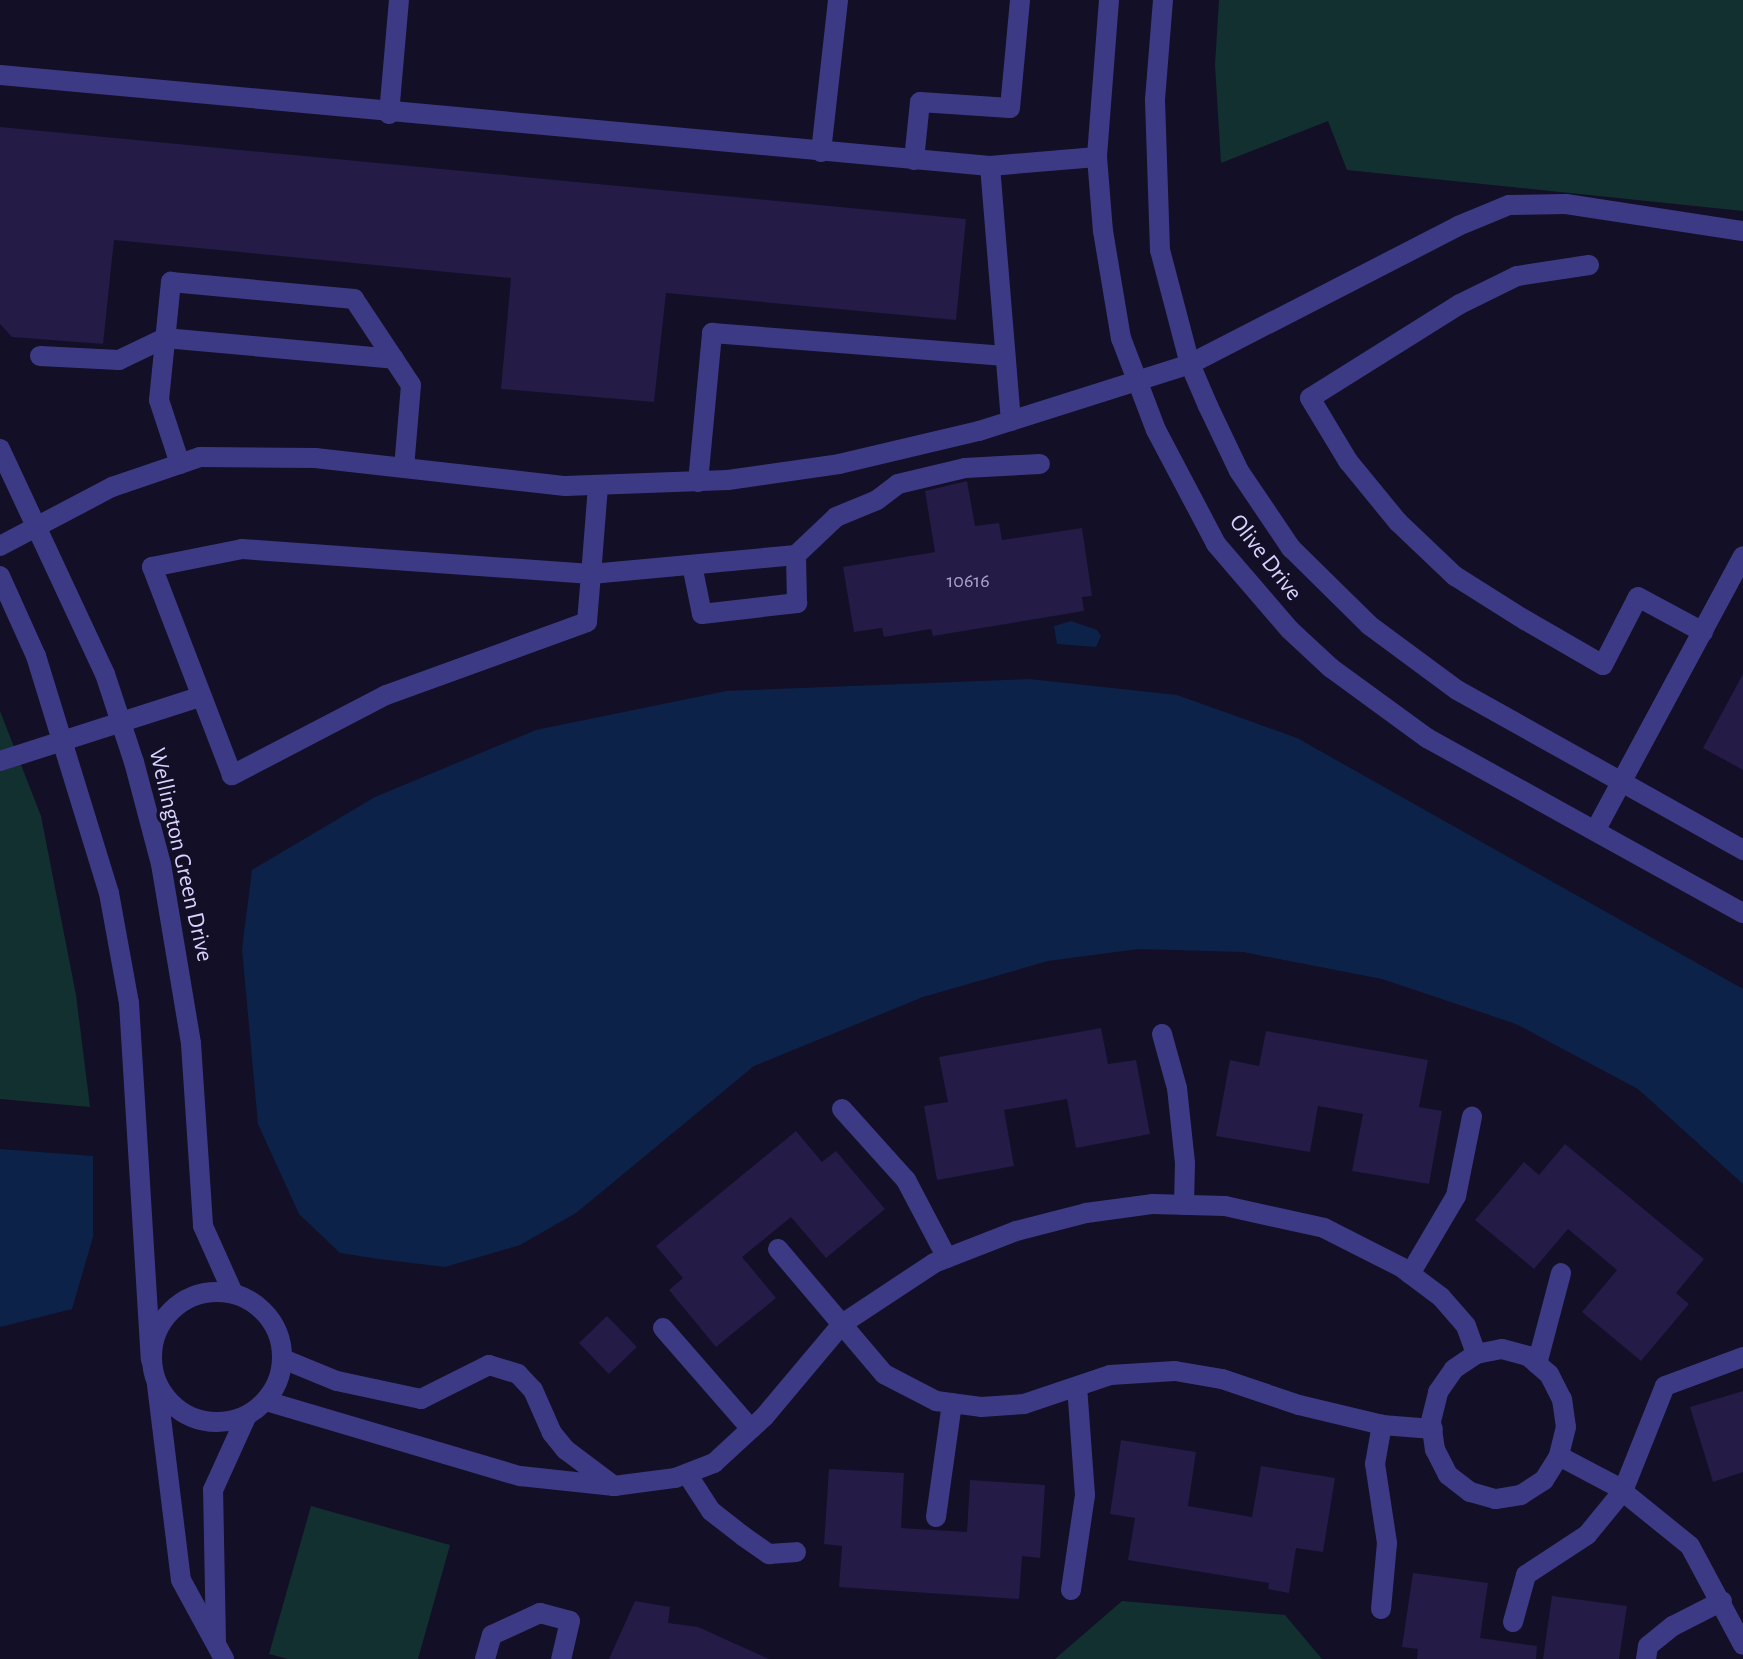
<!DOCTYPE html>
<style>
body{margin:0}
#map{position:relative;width:1743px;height:1659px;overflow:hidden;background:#130f26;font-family:"Alegreya Sans",sans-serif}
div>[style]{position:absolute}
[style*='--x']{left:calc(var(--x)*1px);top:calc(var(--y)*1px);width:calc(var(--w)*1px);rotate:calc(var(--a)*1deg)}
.green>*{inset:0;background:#12302f}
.water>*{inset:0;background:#0c2248}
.building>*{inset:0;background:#241b47;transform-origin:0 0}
.minor>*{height:20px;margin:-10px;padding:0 10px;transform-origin:10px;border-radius:10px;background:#3d3a85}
.minor>.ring{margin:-10px;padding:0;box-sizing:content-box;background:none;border:20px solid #3d3a85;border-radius:50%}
span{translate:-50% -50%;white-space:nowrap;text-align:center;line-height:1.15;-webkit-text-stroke:7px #130f26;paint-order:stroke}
.number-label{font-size:20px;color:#aca6d1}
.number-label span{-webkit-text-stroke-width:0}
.street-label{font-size:24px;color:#d9d4ff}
</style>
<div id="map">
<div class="green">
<i style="clip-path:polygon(1219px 0,1743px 0,1743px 211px,1347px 170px,1328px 121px,1221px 163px,1215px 65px)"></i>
<i style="clip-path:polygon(0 711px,41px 816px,76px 995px,90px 1107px,0 1099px)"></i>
<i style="clip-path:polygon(311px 1506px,450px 1545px,418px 1659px,288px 1659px,269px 1654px)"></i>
<i style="clip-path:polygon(1122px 1601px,1285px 1615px,1322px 1659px,1055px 1659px)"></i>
</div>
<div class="water">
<i style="clip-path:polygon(1071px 621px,1097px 630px,1101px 636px,1096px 647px,1057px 644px,1054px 626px)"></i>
<i style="clip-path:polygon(1029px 679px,1177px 695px,1297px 738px,1743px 989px,1743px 1184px,1638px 1089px,1516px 1024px,1382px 979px,1243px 952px,1138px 949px,1048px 961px,923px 997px,754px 1066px,576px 1213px,520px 1245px,445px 1267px,379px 1259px,340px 1253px,299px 1214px,258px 1124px,242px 949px,252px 870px,375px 797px,536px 730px,726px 691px)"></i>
<i style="clip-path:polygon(0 1149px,93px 1156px,93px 1237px,72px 1309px,0 1327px)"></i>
</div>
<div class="building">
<i style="clip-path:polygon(0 127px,966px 219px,956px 320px,666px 293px,654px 402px,501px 389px,511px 278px,114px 240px,103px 344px,12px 337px,0 324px)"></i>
<i style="clip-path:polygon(967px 481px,975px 526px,999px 523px,1002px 540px,1082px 528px,1092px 596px,1082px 597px,1084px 611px,933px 636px,931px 629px,884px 637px,882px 628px,854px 632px,843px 567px,935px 552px,925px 491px)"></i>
<i style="clip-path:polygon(1743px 674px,1743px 770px,1703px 748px)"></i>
<i style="clip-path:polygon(1101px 1028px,1108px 1064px,1136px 1060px,1150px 1134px,1076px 1148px,1067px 1099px,1004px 1110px,1014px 1166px,937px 1180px,924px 1106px,948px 1102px,939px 1057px)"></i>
<i style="clip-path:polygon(1266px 1031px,1428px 1060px,1419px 1107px,1442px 1111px,1429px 1184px,1352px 1171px,1363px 1114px,1318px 1106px,1310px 1152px,1216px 1136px,1230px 1060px,1259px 1066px)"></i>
<i style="clip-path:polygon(796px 1131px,822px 1162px,836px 1151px,885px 1209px,826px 1258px,791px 1217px,742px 1257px,776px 1298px,716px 1347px,669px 1290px,683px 1278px,656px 1246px)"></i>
<i style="clip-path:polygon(1565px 1144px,1704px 1259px,1676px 1293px,1689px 1304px,1641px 1361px,1582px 1312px,1617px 1270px,1568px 1229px,1534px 1269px,1475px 1220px,1524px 1162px,1539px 1175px)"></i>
<i style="left:607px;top:1316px;width:43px;height:39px;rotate:46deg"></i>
<i style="clip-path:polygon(1743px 1391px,1743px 1472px,1713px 1482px,1690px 1407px)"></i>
<i style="clip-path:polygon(1121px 1440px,1196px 1452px,1188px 1506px,1252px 1517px,1261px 1466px,1335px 1478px,1323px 1552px,1296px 1548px,1289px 1593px,1268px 1589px,1269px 1583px,1128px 1560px,1135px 1518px,1110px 1514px)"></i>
<i style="clip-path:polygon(829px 1469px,904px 1473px,901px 1528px,967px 1532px,970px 1480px,1045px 1485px,1040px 1558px,1022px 1556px,1019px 1599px,839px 1587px,842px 1546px,824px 1544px)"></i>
<i style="clip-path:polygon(1413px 1573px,1488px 1583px,1480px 1638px,1537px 1646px,1536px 1659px,1417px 1659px,1418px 1649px,1402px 1647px)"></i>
<i style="clip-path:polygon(1552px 1596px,1627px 1606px,1619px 1659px,1543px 1659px)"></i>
<i style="clip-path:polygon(635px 1601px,670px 1607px,668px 1623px,698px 1627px,769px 1659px,609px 1659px)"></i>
</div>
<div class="minor">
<i style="--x:1109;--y:0;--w:157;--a:94.4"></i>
<i style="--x:1097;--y:157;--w:74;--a:85.4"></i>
<i style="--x:1103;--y:231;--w:109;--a:80.5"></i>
<i style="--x:1121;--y:338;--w:98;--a:69.2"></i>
<i style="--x:1156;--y:430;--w:129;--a:62.2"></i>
<i style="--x:1216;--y:544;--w:113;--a:49.3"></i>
<i style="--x:1290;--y:630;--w:56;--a:42.8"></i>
<i style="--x:1331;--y:668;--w:119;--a:36.1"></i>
<i style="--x:1427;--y:738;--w:361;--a:29"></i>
<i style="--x:1163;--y:0;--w:100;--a:94.6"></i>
<i style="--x:1155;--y:100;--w:150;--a:88.1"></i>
<i style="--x:1160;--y:250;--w:118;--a:75.3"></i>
<i style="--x:1190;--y:364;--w:46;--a:66.8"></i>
<i style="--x:1208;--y:406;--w:72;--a:64.5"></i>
<i style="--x:1239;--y:471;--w:93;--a:56"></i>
<i style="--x:1291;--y:548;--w:110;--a:44.6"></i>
<i style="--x:1369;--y:625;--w:109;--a:36.5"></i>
<i style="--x:1457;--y:690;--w:328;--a:29.2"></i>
<i style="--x:0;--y:75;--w:994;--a:5.25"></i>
<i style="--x:990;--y:166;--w:107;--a:-4.8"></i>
<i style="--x:389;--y:114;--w:114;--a:-85"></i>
<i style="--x:821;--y:152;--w:153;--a:-83.6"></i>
<i style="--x:914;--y:160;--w:58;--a:-84.1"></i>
<i style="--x:920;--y:102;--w:90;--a:3.8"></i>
<i style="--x:1010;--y:108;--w:108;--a:-84.7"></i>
<i style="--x:990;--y:166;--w:256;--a:85.3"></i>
<i style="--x:1589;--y:265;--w:73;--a:171.3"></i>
<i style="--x:1517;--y:276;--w:64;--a:153.8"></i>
<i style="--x:1460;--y:304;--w:177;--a:147.9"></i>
<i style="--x:1310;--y:398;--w:74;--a:58.9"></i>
<i style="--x:1348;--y:461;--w:79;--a:50.7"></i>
<i style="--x:1398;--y:522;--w:79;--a:43.5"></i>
<i style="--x:1455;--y:576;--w:83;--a:32.2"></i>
<i style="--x:1525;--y:620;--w:90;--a:30"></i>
<i style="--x:1603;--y:665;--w:76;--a:-62.8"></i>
<i style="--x:1638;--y:597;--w:74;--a:28.3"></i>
<i style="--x:40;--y:356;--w:79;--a:2.9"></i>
<i style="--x:119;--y:360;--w:51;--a:-25.6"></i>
<i style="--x:165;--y:338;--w:230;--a:5.2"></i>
<i style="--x:0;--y:449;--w:248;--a:65"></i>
<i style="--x:105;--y:674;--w:93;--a:71.8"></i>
<i style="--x:134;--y:762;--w:106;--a:75.2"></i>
<i style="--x:161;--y:864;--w:182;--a:80.5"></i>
<i style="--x:191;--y:1044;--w:182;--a:86.2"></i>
<i style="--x:203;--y:1226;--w:73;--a:65.9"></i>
<i style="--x:180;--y:464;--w:67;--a:-108.2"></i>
<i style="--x:159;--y:400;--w:119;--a:-84.2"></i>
<i style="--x:171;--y:282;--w:184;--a:5.3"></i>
<i style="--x:354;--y:299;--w:103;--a:56.5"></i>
<i style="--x:411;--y:385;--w:83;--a:94.8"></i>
<i style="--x:698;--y:482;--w:150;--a:-84.6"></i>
<i style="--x:712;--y:333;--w:294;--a:4.5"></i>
<i style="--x:598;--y:486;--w:88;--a:94.5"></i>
<i style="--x:591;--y:574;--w:206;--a:-5.3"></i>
<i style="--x:796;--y:555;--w:55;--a:-43.5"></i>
<i style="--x:836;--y:517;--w:44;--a:-22.5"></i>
<i style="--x:877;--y:500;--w:26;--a:-37"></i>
<i style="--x:898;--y:484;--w:69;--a:-13.4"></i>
<i style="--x:965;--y:468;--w:75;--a:-3.1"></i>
<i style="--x:0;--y:546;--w:127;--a:-27.8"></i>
<i style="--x:112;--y:487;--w:93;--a:-18.8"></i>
<i style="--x:200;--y:457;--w:115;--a:0.5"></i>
<i style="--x:315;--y:458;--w:252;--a:6.4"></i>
<i style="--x:565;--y:486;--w:163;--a:-2.1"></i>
<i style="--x:728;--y:480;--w:112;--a:-8.2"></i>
<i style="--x:839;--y:464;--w:144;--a:-13.3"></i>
<i style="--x:979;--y:431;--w:221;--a:-17.6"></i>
<i style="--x:1190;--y:364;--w:301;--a:-27.2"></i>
<i style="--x:1458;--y:226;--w:55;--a:-22.4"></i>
<i style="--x:1509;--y:205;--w:57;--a:-1"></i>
<i style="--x:1566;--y:204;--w:179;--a:8.7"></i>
<i style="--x:242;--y:549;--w:350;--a:4.1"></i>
<i style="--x:591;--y:574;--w:48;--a:94.8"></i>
<i style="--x:587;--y:622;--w:214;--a:160"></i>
<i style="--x:386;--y:695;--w:174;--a:152.5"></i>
<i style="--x:232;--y:775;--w:223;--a:-111"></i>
<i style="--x:152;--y:567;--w:92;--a:-11.3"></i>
<i style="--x:692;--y:565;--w:50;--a:78.5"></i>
<i style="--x:702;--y:614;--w:96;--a:-6.6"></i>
<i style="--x:797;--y:603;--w:48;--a:-91.2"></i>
<i style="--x:0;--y:576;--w:88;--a:65.8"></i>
<i style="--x:36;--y:656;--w:248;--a:72.9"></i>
<i style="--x:109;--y:893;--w:112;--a:79.7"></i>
<i style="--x:129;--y:1003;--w:357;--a:86.5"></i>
<i style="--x:0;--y:761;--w:209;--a:-17.8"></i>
<i style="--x:1595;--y:831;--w:312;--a:-61.7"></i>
<i style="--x:1162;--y:1034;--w:56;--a:74.5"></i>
<i style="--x:1177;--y:1088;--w:75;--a:83.9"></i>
<i style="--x:1185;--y:1163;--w:42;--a:91.4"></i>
<i style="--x:842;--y:1109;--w:96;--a:48"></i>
<i style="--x:906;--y:1180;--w:88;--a:62.3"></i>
<i style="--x:778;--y:1249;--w:164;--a:49.7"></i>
<i style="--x:884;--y:1374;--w:59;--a:27.4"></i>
<i style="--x:936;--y:1401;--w:45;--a:7.6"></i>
<i style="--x:981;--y:1407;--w:43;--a:-4"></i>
<i style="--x:1024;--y:1404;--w:91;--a:-18.6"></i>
<i style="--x:1110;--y:1375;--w:65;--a:-3.5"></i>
<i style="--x:1175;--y:1371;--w:48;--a:9.7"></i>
<i style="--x:1222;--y:1379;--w:81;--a:18.7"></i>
<i style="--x:1299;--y:1405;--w:85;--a:13.5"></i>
<i style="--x:1382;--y:1425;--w:51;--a:4.5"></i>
<i style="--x:1410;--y:1274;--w:91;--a:-59.5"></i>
<i style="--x:1456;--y:1196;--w:81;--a:-78.6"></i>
<i class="ring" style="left:152px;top:1292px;width:110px;height:110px"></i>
<i style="--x:663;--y:1328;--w:134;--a:48.9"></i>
<i style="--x:1502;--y:1349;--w:27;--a:15"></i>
<i style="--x:1528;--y:1356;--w:28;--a:41"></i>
<i style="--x:1549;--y:1374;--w:28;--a:63"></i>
<i style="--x:1562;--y:1399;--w:28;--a:82"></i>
<i style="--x:1566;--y:1427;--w:30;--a:104"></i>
<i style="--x:1559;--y:1456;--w:28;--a:122"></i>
<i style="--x:1544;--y:1480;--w:27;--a:147"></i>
<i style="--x:1521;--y:1495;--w:26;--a:171"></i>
<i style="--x:1495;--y:1499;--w:26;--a:-164"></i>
<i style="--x:1470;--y:1492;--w:28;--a:-142"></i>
<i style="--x:1448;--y:1475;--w:28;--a:-117"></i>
<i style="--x:1435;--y:1450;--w:29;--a:-98"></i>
<i style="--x:1431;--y:1421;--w:30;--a:-76"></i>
<i style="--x:1438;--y:1392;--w:28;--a:-55"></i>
<i style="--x:1454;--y:1369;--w:27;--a:-34"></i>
<i style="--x:1476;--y:1354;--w:26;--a:-11"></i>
<i style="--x:283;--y:1359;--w:58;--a:22.2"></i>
<i style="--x:337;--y:1381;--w:86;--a:12.1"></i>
<i style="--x:421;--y:1399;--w:76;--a:-26.6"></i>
<i style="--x:489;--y:1365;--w:30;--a:17"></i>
<i style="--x:518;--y:1374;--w:22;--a:47"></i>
<i style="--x:533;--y:1390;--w:47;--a:66.2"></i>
<i style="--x:552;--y:1433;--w:22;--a:51"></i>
<i style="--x:566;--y:1450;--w:60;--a:36.9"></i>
<i style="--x:1537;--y:1364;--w:94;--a:-75.2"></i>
<i style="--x:157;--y:1385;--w:196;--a:83"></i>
<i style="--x:181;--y:1580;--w:90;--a:61.4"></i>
<i style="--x:266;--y:1401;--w:265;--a:16.5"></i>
<i style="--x:520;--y:1476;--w:95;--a:6.1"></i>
<i style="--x:614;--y:1486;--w:62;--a:-7.5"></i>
<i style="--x:675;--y:1478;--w:42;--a:-21"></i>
<i style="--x:714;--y:1463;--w:68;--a:-42.6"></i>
<i style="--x:764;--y:1417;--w:121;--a:-50"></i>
<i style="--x:842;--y:1324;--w:110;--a:-33.5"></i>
<i style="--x:934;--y:1263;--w:88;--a:-21.3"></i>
<i style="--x:1016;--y:1231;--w:72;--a:-14.4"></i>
<i style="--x:1086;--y:1213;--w:68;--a:-7.7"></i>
<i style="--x:1153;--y:1204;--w:72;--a:1.6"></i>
<i style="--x:1225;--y:1206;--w:101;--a:12.5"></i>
<i style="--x:1324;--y:1228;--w:86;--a:26.9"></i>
<i style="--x:1401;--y:1267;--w:50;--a:36.9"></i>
<i style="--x:1441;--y:1297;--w:38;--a:49"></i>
<i style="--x:1466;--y:1326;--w:30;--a:70"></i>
<i style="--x:1559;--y:1456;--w:64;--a:27.8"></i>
<i style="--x:1616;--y:1486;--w:95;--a:39"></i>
<i style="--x:1690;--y:1546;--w:112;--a:61.8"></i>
<i style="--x:687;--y:1474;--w:44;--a:57"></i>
<i style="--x:711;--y:1511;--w:41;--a:38"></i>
<i style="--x:743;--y:1536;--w:32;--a:35"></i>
<i style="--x:769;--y:1554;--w:27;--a:-4"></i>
<i style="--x:936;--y:1517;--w:115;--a:-82"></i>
<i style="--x:1071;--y:1590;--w:96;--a:-81.6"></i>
<i style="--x:1085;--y:1495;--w:108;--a:-94.2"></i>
<i style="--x:1381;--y:1609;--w:66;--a:-84.8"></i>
<i style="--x:1387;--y:1543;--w:80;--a:-98.6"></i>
<i style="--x:1375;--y:1464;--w:40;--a:-80"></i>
<i style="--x:1513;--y:1622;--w:49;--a:-74.5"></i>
<i style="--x:1526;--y:1575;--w:73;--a:-33.3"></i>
<i style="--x:1587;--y:1535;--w:57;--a:-50.7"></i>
<i style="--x:1623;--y:1491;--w:113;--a:-68.2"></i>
<i style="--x:1665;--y:1386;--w:83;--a:-20.4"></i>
<i style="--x:216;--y:1643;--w:153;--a:-91.1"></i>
<i style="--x:213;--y:1490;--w:82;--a:-65.6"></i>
<i style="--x:485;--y:1659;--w:25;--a:-74"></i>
<i style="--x:492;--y:1635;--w:53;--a:-24.6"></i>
<i style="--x:540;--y:1613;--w:31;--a:15"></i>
<i style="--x:570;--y:1621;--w:39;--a:103"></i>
<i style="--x:1646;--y:1659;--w:13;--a:-81"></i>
<i style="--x:1648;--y:1646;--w:32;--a:-39"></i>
<i style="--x:1673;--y:1626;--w:55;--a:-27"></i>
</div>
<div class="number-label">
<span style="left:968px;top:581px">10616</span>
</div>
<div class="street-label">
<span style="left:1265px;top:558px;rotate:52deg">Olive Drive</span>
<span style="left:180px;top:855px;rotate:77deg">Wellington Green Drive</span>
</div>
</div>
